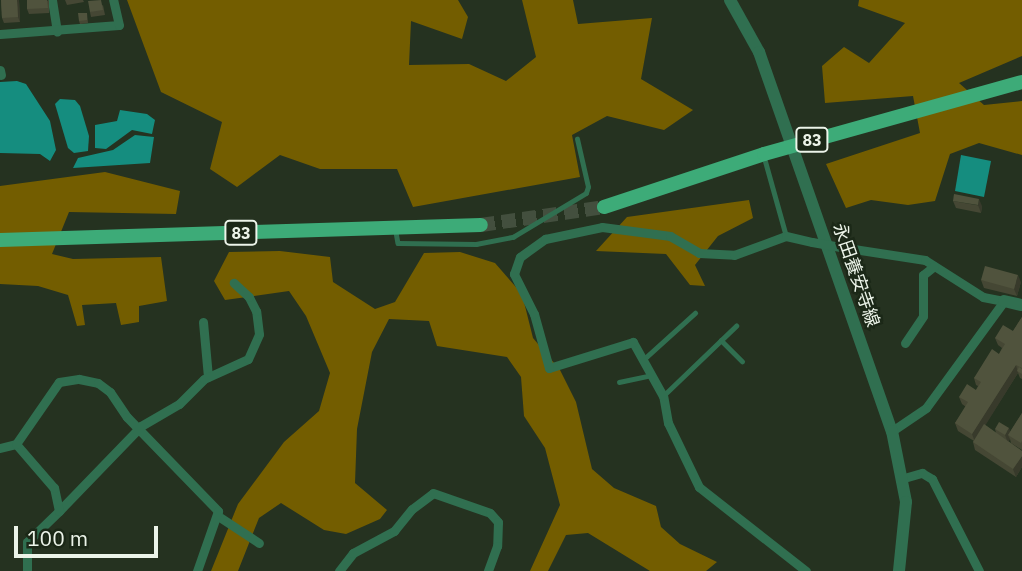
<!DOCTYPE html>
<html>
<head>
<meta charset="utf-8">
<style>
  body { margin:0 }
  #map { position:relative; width:1022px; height:571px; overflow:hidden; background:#253220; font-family:"IBM Plex Sans","Noto Sans JP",sans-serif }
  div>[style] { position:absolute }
  .forest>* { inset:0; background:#735d00 }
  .water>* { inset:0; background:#158d7f }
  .primary-tunnel>* { height:14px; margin-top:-7px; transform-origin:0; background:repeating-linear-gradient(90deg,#434f3e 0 14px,transparent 0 21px) }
  .service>* { height:4.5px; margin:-2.25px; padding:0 2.25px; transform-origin:2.25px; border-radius:2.25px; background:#306f50 }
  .minor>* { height:9px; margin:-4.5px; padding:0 4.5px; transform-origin:4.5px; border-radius:4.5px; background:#306f50 }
  .tertiary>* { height:12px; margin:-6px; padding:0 6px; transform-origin:6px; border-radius:6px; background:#306f50 }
  .primary>* { height:14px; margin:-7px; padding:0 7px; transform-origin:7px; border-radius:7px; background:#3dab78 }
  .minor-bridge>* { height:9px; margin:-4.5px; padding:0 4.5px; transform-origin:4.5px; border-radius:4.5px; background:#306f50 }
  .wall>* { inset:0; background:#454734 }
  .shaded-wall>* { inset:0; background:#383a2b }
  .building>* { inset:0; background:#50533d }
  span { translate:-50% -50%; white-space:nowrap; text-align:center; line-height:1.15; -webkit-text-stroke:5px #1b2817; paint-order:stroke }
  .shield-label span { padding:2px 5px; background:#1b2817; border:2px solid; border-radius:5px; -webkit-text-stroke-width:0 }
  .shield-label { font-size:16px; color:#ecf4e9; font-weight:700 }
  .street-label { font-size:18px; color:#ecf4e9 }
  .scale { position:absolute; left:14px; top:526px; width:144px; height:32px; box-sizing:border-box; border:4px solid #ecf4e9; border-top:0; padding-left:9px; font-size:21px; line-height:24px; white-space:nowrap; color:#ecf4e9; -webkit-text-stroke:5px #1b2817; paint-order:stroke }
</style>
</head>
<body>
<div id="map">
  <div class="forest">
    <i style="clip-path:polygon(127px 0,458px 0,468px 17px,462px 39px,411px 21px,409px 65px,469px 64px,506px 81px,536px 57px,522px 0,573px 0,578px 24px,652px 18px,641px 79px,693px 110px,664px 130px,607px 116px,572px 135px,580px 177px,413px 207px,397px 169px,320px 169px,280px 155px,237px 187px,210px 169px,222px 122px,161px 92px)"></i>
    <i style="clip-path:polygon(859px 0,1022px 0,1022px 56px,959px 83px,984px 105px,1022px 101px,1022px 155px,979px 143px,950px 154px,935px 201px,908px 205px,871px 200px,846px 208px,826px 164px,920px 133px,913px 96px,825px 103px,822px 66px,844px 47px,869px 63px,905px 23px,858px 6px)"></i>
    <i style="clip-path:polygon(105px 172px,180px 191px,176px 214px,69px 212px,52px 254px,73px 259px,161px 257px,167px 301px,139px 306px,139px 322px,121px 325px,116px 303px,82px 305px,85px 325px,77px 326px,68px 295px,38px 286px,0 284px,0 186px)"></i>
    <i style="clip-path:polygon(749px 200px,753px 218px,718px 236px,695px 265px,705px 286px,690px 285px,666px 254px,596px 251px,627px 217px)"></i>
    <i style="clip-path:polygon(280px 251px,330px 257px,333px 282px,375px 309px,395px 302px,424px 253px,460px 252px,495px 263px,522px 294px,533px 338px,560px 370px,576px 402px,592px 469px,614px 488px,656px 506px,661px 527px,680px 544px,717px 562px,706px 571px,650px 571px,588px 533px,566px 535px,548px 571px,530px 571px,560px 505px,545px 448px,524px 416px,521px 377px,507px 357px,437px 346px,429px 321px,389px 319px,372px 352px,357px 429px,355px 483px,387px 510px,380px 519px,346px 534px,324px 530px,281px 503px,259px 518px,238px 571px,211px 571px,238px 504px,284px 442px,319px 411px,330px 373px,306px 316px,289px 291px,225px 300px,214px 281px,229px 252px)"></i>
  </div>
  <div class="water">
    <i style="clip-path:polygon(17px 81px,26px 84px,50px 121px,56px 150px,50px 161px,40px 154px,0 153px,0 82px)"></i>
    <i style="clip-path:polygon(60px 99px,75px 100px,80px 106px,89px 136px,88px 151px,74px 153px,68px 148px,55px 104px)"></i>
    <i style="clip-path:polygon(120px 110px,147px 114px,155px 120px,152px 134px,132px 130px,106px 149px,95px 148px,95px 125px,117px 121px)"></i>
    <i style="clip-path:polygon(135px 135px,154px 137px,150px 163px,73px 168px,78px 158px,113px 150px)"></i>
    <i style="clip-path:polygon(961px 155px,991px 161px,984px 197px,955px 191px)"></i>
  </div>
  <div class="primary-tunnel">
    <i style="left:481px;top:225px;width:124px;rotate:-8.3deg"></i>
  </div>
  <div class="service">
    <i style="left:764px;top:156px;width:82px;rotate:74.4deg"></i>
    <i style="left:396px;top:232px;width:11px;rotate:80deg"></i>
    <i style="left:398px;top:243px;width:78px;rotate:0.7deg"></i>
    <i style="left:476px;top:244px;width:38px;rotate:-11deg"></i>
    <i style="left:513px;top:237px;width:85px;rotate:-31.1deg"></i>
    <i style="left:586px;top:193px;width:6px;rotate:-72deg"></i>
    <i style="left:588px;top:187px;width:49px;rotate:-102.9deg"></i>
    <i style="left:721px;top:340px;width:30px;rotate:45deg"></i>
    <i style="left:643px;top:360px;width:70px;rotate:-42.1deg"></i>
    <i style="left:619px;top:382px;width:34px;rotate:-12deg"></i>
    <i style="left:664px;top:395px;width:100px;rotate:-43.8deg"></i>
  </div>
  <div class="minor">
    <i style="left:52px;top:0;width:32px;rotate:81deg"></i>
    <i style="left:0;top:34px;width:119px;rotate:-4.3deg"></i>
    <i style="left:119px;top:25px;width:26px;rotate:-103deg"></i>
    <i style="left:0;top:70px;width:5px;rotate:79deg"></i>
    <i style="left:847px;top:248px;width:79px;rotate:8.7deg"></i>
    <i style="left:925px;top:260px;width:69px;rotate:32.5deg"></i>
    <i style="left:983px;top:297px;width:21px;rotate:11deg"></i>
    <i style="left:1004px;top:301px;width:132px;rotate:126.1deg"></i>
    <i style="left:926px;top:408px;width:41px;rotate:145.9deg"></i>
    <i style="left:203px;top:322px;width:55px;rotate:84.8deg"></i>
    <i style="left:905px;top:343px;width:32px;rotate:-56deg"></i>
    <i style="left:923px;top:316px;width:41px;rotate:-90deg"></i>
    <i style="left:923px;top:275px;width:14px;rotate:-39deg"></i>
    <i style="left:0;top:448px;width:16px;rotate:-14deg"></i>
    <i style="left:904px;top:478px;width:19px;rotate:-16deg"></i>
    <i style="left:922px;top:473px;width:12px;rotate:31deg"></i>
    <i style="left:932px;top:479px;width:103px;rotate:62.9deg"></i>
    <i style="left:59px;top:511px;width:118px;rotate:-46deg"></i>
    <i style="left:141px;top:426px;width:44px;rotate:-30.1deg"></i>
    <i style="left:179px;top:404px;width:35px;rotate:-45deg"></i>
    <i style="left:204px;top:379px;width:48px;rotate:-24.4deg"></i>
    <i style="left:248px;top:359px;width:27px;rotate:-66deg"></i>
    <i style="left:259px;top:334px;width:23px;rotate:-97deg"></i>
    <i style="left:256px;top:311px;width:16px;rotate:-117deg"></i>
    <i style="left:249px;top:297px;width:21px;rotate:-137deg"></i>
    <i style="left:218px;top:516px;width:49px;rotate:33.4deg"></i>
    <i style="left:27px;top:571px;width:29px;rotate:-90deg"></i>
    <i style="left:27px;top:542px;width:45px;rotate:-44.1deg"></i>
    <i style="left:59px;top:511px;width:24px;rotate:-102deg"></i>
    <i style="left:54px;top:488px;width:58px;rotate:-130.8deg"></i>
    <i style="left:16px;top:444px;width:75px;rotate:-55.3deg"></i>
    <i style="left:59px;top:382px;width:20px;rotate:-9deg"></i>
    <i style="left:79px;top:379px;width:19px;rotate:12deg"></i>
    <i style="left:98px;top:383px;width:15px;rotate:37deg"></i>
    <i style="left:110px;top:392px;width:30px;rotate:56deg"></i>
    <i style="left:127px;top:417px;width:131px;rotate:45.9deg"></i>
    <i style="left:218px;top:511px;width:64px;rotate:109.3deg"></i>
    <i style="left:339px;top:571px;width:23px;rotate:-52deg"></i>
    <i style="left:353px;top:553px;width:47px;rotate:-28.2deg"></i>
    <i style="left:394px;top:531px;width:28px;rotate:-51deg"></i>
    <i style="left:412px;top:509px;width:26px;rotate:-37deg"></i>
    <i style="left:433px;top:493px;width:60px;rotate:19.3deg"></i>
    <i style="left:490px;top:513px;width:12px;rotate:48deg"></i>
    <i style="left:498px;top:522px;width:24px;rotate:92deg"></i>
    <i style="left:497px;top:546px;width:27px;rotate:110deg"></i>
    <i style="left:806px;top:571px;width:136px;rotate:-141.9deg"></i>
    <i style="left:699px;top:487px;width:71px;rotate:-115.8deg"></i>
    <i style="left:668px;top:423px;width:27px;rotate:-100deg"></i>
    <i style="left:663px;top:396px;width:62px;rotate:-119.1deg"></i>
    <i style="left:633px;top:342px;width:88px;rotate:162.8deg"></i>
    <i style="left:549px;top:368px;width:56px;rotate:-105.5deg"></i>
    <i style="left:534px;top:314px;width:45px;rotate:-116.6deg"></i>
    <i style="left:514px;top:274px;width:18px;rotate:-71deg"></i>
    <i style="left:520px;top:257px;width:31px;rotate:-36deg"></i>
    <i style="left:545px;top:239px;width:58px;rotate:-11.9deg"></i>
    <i style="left:602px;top:227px;width:69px;rotate:7.5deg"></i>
    <i style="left:670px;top:236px;width:34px;rotate:30deg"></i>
    <i style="left:699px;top:253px;width:35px;rotate:3deg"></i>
    <i style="left:734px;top:255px;width:55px;rotate:-20.1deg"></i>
    <i style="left:786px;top:236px;width:27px;rotate:13deg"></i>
  </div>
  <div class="tertiary">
    <i style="left:730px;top:0;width:60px;rotate:60.9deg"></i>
    <i style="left:759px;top:52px;width:402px;rotate:70.7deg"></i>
    <i style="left:892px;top:431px;width:72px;rotate:78.8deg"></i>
    <i style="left:906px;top:502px;width:69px;rotate:95.8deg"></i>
    <i style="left:1004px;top:301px;width:18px;rotate:13deg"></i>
  </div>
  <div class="primary">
    <i style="left:604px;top:207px;width:169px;rotate:-18.3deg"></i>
    <i style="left:764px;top:154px;width:268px;rotate:-15.6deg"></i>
    <i style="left:0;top:240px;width:481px;rotate:-1.8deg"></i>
  </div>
  <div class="minor-bridge">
    <i style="left:812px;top:242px;width:36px;rotate:10deg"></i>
  </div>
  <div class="wall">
    <i style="clip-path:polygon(1px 0,19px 0,20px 22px,4px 23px,2px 18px)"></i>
    <i style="clip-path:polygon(49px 0,49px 13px,29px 14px,27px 9px)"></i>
    <i style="clip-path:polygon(65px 0,83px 0,84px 2px,67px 5px)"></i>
    <i style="clip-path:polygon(103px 5px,105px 15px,91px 17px,90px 12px)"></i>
    <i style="clip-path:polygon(87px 13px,88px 23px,80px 24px,79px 21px)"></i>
    <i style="clip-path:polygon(953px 201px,982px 206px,981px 213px,956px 208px)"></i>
    <i style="clip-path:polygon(981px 280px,1021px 282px,1017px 296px,984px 288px)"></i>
    <i style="clip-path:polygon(1022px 317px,1022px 379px,1020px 378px,1018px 373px,985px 425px,996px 433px,995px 429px,1010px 432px,1022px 413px,1022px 450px,1011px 443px,1010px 439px,1008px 441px,1022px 451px,1022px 467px,1016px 477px,975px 450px,973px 442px,974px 441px,958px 431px,955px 423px,966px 407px,962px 404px,959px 397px,976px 390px,978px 386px,976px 385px,974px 378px,999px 354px,1002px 348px,998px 345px,995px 338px,1013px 331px)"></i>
  </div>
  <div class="shaded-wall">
    <i style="clip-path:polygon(17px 0,19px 0,20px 22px,18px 17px)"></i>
    <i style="clip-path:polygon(979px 199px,982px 206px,981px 213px,978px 205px)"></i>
    <i style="clip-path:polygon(1018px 275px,1021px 282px,1017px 296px,1014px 289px)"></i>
    <i style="clip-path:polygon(1016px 365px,1018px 373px,975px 442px,972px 434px)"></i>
    <i style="clip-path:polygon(1009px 428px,1012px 436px,1008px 435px,1010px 439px,1008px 443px,1005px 435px)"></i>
    <i style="clip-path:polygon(1022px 456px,1022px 467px,1016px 477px,1013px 469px)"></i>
  </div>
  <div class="building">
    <i style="clip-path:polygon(1px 0,17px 0,18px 17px,2px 18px)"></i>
    <i style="clip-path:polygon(27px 0,47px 0,48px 8px,27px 9px)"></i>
    <i style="clip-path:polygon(101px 0,103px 10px,90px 12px,88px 1px)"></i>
    <i style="clip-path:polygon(78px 13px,87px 13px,87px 20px,79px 21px)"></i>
    <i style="clip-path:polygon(954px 194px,979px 199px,978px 205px,953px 201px)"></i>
    <i style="clip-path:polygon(985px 266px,1018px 275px,1014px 289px,981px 280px)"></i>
    <i style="clip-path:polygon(1022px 317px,1022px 368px,1016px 365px,972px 434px,955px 423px,968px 402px,959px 397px,967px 384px,976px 390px,981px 382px,974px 378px,992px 349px,999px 354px,1005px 344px,995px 338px,1003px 325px,1013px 331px)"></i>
    <i style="clip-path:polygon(1019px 367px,1022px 369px,1022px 374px,1017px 371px)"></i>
    <i style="clip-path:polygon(1022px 413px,1022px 441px,1021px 443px,1008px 435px)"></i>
    <i style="clip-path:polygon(999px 422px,1009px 428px,1005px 435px,995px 429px)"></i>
    <i style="clip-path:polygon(984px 424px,1022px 451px,1022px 456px,1013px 469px,973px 442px)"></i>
  </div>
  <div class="shield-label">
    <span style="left:812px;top:140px">83</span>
    <span style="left:241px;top:233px">83</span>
  </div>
  <div class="street-label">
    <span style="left:856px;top:275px;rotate:71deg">永田養安寺線</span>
  </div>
  <div class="scale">100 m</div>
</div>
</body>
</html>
